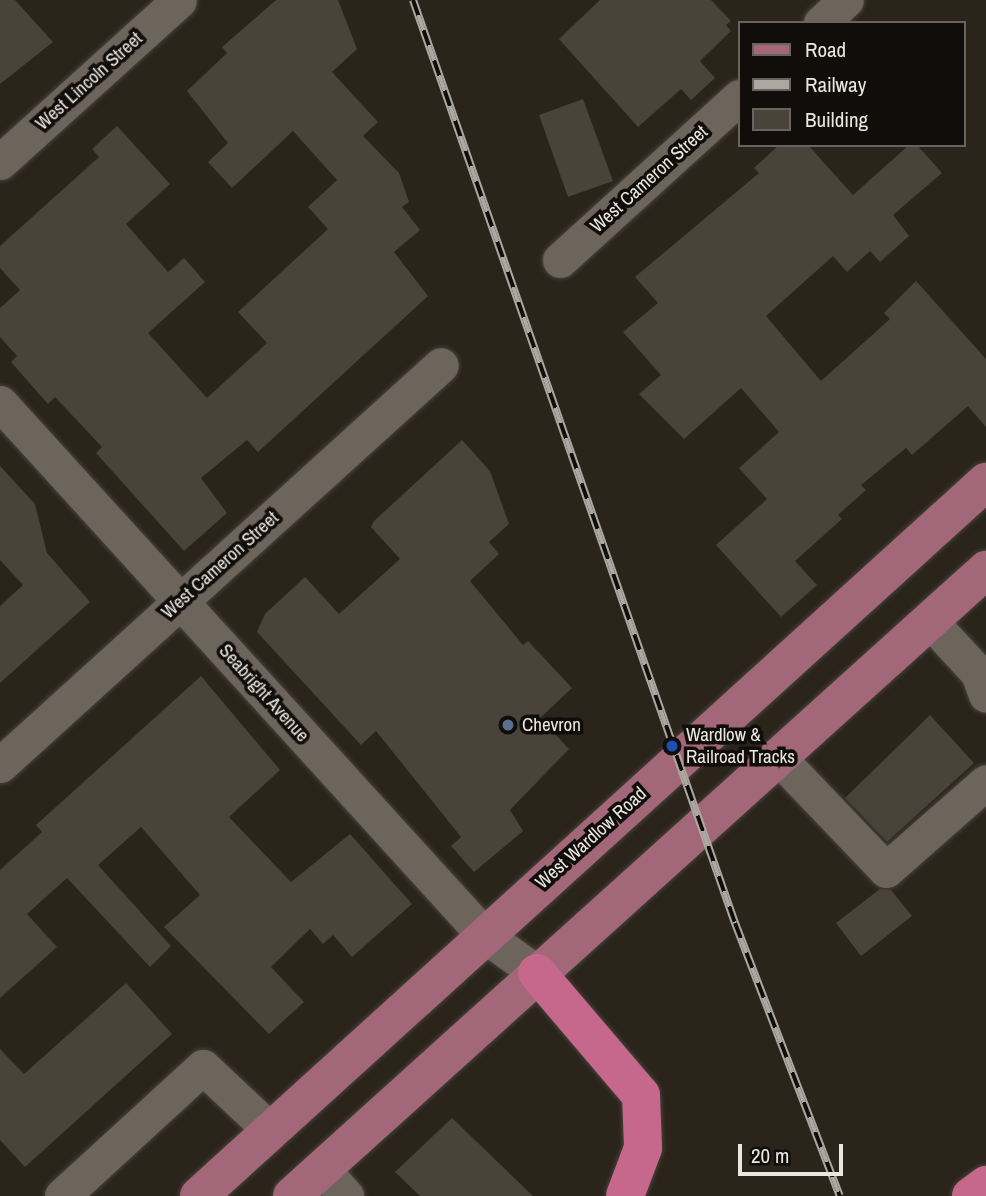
<!DOCTYPE html>
<html>
<head>
<meta charset="utf-8">
<style>
  body { margin:0 }
  #map { position:relative; width:986px; height:1196px; overflow:hidden; background:#2a241b; font-family:"Archivo Narrow",sans-serif }
  div>[style] { position:absolute }
  .building>* { inset:0; background:#4a433a }
  .roads { filter:drop-shadow(0 0 2px #47413a) drop-shadow(0 0 2px #47413a) }
  .minor>* { height:35px; margin:-17.5px; padding:0 17.5px; transform-origin:17.5px; border-radius:17.5px; background:#6d655c }
  .major>* { height:38px; margin:-19px; padding:0 19px; transform-origin:19px; border-radius:19px; background:#a26778 }
  .highway>* { height:38px; margin:-19px; padding:0 19px; transform-origin:19px; border-radius:19px; background:#c5688b }
  .rail>* { height:8px; margin-top:-4px; transform-origin:0; background:repeating-linear-gradient(90deg,#100d0a 0 16px,#aca7a0 0 32px); box-sizing:border-box; border-block:2px solid #aca7a0 }
  .dots>* { width:19px; height:19px; translate:-50% -50%; box-sizing:border-box; border:4px solid #100d0a; border-radius:50% }
  span { translate:-50% -50%; white-space:nowrap; text-align:center; line-height:1.15; -webkit-text-stroke:7px #100d0a; paint-order:stroke }
  .street-label { font-size:19px; color:#eae6e0 }
  .poi-label { font-size:19px; color:#eae6e0 }
  .left { translate:0 -50%; text-align:left }
  .legend { position:absolute; left:738px; top:21px; width:228px; height:126px; box-sizing:border-box; background:#100d0a; border:2px solid #676460; margin:0; padding:9px 12px; list-style:none; font-size:21px; color:#eae6e0 }
  .legend li { display:flex; align-items:center; gap:14px; height:35px }
  .legend b { width:35px; border:2px solid #676460 }
  .scale { position:absolute; left:738px; top:1144px; width:105px; height:32px; box-sizing:border-box; border:4px solid #eae6e0; border-top:0; padding-left:9px; font-size:21px; line-height:24px; white-space:nowrap; color:#eae6e0; -webkit-text-stroke:5px #100d0a; paint-order:stroke }
</style>
</head>
<body>
<div id="map">
  <div class="building">
    <i style="clip-path:polygon(0 0,15px 0,53px 42px,0 84px)"></i>
    <i style="clip-path:polygon(276px 0,338px 0,357px 49px,332px 72px,378px 122px,363px 136px,399px 173px,409px 202px,402px 207px,420px 230px,394px 252px,428px 296px,258px 452px,247px 440px,201px 478px,227px 513px,184px 551px,96px 453px,102px 447px,55px 397px,48px 404px,11px 362px,17px 356px,0 337px,0 308px,20px 290px,0 268px,0 246px,99px 157px,92px 149px,117px 126px,170px 184px,126px 224px,168px 272px,184px 258px,205px 282px,148px 333px,207px 398px,267px 343px,238px 312px,328px 229px,308px 207px,337px 180px,293px 131px,232px 188px,208px 162px,228px 143px,187px 91px,227px 53px,222px 47px)"></i>
    <i style="clip-path:polygon(600px 0,711px 0,731px 21px,726px 25px,731px 31px,700px 61px,715px 78px,691px 100px,681px 89px,638px 127px,559px 39px)"></i>
    <i style="clip-path:polygon(583px 99px,613px 181px,568px 197px,539px 115px)"></i>
    <i style="clip-path:polygon(779px 145px,808px 145px,853px 195px,909px 145px,917px 145px,942px 173px,893px 215px,909px 236px,880px 262px,870px 251px,847px 272px,833px 256px,766px 316px,821px 381px,890px 319px,884px 313px,916px 281px,986px 359px,986px 427px,968px 406px,912px 455px,906px 448px,861px 485px,866px 490px,838px 515px,842px 519px,795px 561px,817px 585px,781px 617px,716px 545px,767px 499px,739px 468px,779px 432px,741px 388px,684px 439px,639px 394px,661px 375px,623px 332px,658px 303px,635px 277px,759px 173px,754px 168px)"></i>
    <i style="clip-path:polygon(462px 440px,490px 471px,509px 524px,489px 542px,499px 554px,470px 581px,523px 645px,528px 641px,572px 688px,540px 718px,569px 749px,510px 810px,523px 831px,474px 872px,451px 846px,461px 837px,376px 731px,361px 745px,257px 632px,265px 614px,305px 577px,339px 614px,400px 559px,371px 527px,374px 521px)"></i>
    <i style="clip-path:polygon(0 466px,35px 504px,47px 553px,90px 602px,0 683px,0 606px,23px 585px,0 560px)"></i>
    <i style="clip-path:polygon(201px 676px,280px 770px,229px 817px,291px 882px,350px 834px,412px 904px,352px 957px,333px 935px,323px 944px,310px 929px,271px 967px,304px 1002px,269px 1034px,164px 927px,200px 895px,141px 827px,98px 865px,171px 946px,150px 967px,67px 878px,27px 914px,57px 947px,0 998px,0 870px,42px 832px,36px 825px)"></i>
    <i style="clip-path:polygon(930px 715px,974px 763px,887px 842px,845px 798px)"></i>
    <i style="clip-path:polygon(880px 889px,891px 890px,912px 916px,861px 956px,836px 923px)"></i>
    <i style="clip-path:polygon(126px 983px,172px 1034px,25px 1167px,0 1140px,0 1049px,24px 1074px)"></i>
    <i style="clip-path:polygon(452px 1118px,533px 1196px,420px 1196px,395px 1172px)"></i>
  </div>
  <div class="roads">
    <div class="minor">
      <i style="left:821px;top:23px;width:34px;rotate:-43deg"></i>
      <i style="left:0;top:162px;width:241px;rotate:-42.1deg"></i>
      <i style="left:560px;top:260px;width:242px;rotate:-42.3deg"></i>
      <i style="left:0;top:403px;width:719px;rotate:47.7deg"></i>
      <i style="left:484px;top:935px;width:65px;rotate:35.6deg"></i>
      <i style="left:930px;top:621px;width:71px;rotate:47.3deg"></i>
      <i style="left:978px;top:673px;width:23px;rotate:70deg"></i>
      <i style="left:778px;top:757px;width:156px;rotate:46.3deg"></i>
      <i style="left:886px;top:870px;width:133px;rotate:-41.3deg"></i>
      <i style="left:0;top:765px;width:595px;rotate:-42.21deg"></i>
      <i style="left:322px;top:1169px;width:36px;rotate:48deg"></i>
      <i style="left:62px;top:1196px;width:191px;rotate:-42.5deg"></i>
      <i style="left:203px;top:1067px;width:92px;rotate:43.2deg"></i>
    </div>
    <div class="major">
      <i style="left:199px;top:1196px;width:1063px;rotate:-42.22deg"></i>
      <i style="left:292px;top:1196px;width:935px;rotate:-42.05deg"></i>
    </div>
    <div class="highway">
      <i style="left:537px;top:973px;width:160px;rotate:49.6deg"></i>
      <i style="left:641px;top:1095px;width:53px;rotate:87.8deg"></i>
      <i style="left:643px;top:1148px;width:51px;rotate:110.6deg"></i>
      <i style="left:971px;top:1196px;width:19px;rotate:-36deg"></i>
    </div>
  </div>
  <div class="rail">
    <i style="left:413px;top:0;width:978px;rotate:70.77deg"></i>
    <i style="left:735px;top:923px;width:292px;rotate:69deg"></i>
  </div>
  <div class="dots">
    <i style="left:508px;top:725px;background:#5c6f8a"></i>
    <i style="left:672px;top:746px;background:#1a4fb4"></i>
  </div>
  <div class="street-label">
    <span style="left:89px;top:81px;rotate:-42deg">West Lincoln Street</span>
    <span style="left:649px;top:179px;rotate:-42deg">West Cameron Street</span>
    <span style="left:220px;top:565px;rotate:-42deg">West Cameron Street</span>
    <span style="left:264px;top:693px;rotate:48deg">Seabright Avenue</span>
    <span style="left:591px;top:838px;rotate:-42deg">West Wardlow Road</span>
  </div>
  <div class="poi-label">
    <span class="left" style="left:522px;top:725px">Chevron</span>
    <span class="left" style="left:686px;top:746px">Wardlow &amp;<br>Railroad Tracks</span>
  </div>
  <ul class="legend">
  <li><b style="height:9px;background:#a26778"></b>Road</li>
  <li><b style="height:9px;background:#aca7a0"></b>Railway</li>
  <li><b style="height:19px;background:#4a433a"></b>Building</li>
  </ul>
  <div class="scale">20 m</div>
</div>
</body>
</html>
